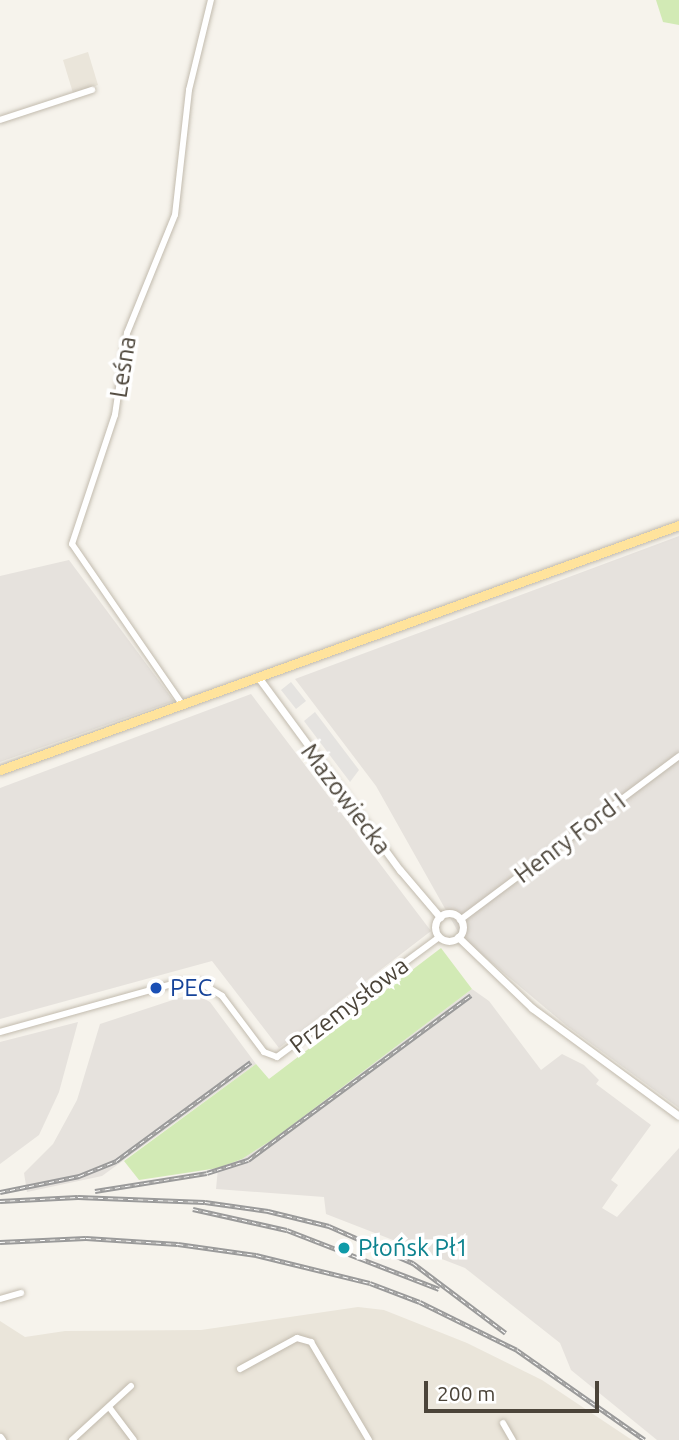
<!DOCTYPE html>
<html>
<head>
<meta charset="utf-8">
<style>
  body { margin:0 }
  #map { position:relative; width:679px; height:1440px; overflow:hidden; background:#f6f3ec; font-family:Ubuntu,sans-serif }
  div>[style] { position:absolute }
  .residential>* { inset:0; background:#eae5da }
  .industrial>* { inset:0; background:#e6e2dd }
  .green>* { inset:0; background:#d2eab5 }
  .parking>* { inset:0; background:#e5e3e0 }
  .roads { filter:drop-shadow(0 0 2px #c2bbae) drop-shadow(0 0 2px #c2bbae) }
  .minor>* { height:6px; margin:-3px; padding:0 3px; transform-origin:3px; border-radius:3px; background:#fff }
  .tertiary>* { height:7px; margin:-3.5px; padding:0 3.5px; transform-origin:3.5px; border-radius:3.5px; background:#fff }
  .tertiary>.ring { margin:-3.5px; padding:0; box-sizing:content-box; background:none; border:7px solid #fff; border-radius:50% }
  .primary>* { height:9px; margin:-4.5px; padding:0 4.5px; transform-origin:4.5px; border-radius:4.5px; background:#ffe39c }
  .rail>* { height:4.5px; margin-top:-2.25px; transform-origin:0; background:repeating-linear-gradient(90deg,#fff 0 5px,#9a9a9a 0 10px); box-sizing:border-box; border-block:2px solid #9a9a9a }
  .dots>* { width:19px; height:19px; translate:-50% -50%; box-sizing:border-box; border:4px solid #fff; border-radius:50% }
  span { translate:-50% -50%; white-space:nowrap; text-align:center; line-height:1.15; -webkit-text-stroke:7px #fff; paint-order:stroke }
  .street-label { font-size:24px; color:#4b4439 }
  .transit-label { font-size:24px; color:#164399 }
  .left { translate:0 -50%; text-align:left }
  .culture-label { font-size:24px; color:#0d838f }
  .scale { position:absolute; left:424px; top:1381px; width:175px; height:32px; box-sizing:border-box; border:4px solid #4b4439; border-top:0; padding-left:9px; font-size:21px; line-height:24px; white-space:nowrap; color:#4b4439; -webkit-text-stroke:5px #fff; paint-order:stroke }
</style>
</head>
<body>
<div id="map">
  <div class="residential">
    <i style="clip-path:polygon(88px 52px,98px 85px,73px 93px,63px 60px)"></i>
    <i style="clip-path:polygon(358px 1307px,384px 1310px,467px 1343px,542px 1380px,632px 1440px,0 1440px,0 1321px,25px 1337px,65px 1331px,201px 1330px)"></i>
  </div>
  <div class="industrial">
    <i style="clip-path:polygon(679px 536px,679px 1108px,567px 1026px,461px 937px,376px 786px,295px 679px)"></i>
    <i style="clip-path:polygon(69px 560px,174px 701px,0 762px,0 576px)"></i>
    <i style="clip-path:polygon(251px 694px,431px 931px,279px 1048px,212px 961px,0 1019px,0 788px)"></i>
    <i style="clip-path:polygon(472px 989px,489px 1001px,541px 1070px,562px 1054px,584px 1065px,599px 1080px,596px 1084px,651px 1125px,611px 1180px,618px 1185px,602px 1208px,617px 1217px,679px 1148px,679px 1440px,657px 1440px,571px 1370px,560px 1343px,465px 1268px,326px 1214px,324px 1197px,216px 1189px,218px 1168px,242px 1159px,275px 1138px)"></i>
    <i style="clip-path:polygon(194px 993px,210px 1002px,256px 1064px,102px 1176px,27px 1192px,24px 1173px,53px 1144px,77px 1100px,100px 1024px)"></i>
    <i style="clip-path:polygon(78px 1022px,59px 1092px,39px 1135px,0 1164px,0 1042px)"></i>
  </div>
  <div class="green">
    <i style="clip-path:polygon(656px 0,679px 0,679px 25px,663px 22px)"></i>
    <i style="clip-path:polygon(441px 948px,472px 989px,275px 1138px,242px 1159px,218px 1168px,139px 1180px,124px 1161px,256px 1064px,269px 1079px)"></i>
  </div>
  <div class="parking">
    <i style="clip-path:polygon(291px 682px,306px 701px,296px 709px,281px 690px)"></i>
    <i style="clip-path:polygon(315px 712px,359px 770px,350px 782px,304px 721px)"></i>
  </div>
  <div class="roads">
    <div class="minor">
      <i style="left:0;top:120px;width:97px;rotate:-18.1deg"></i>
      <i style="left:182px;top:704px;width:194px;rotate:-124.5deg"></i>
      <i style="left:72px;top:544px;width:136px;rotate:-71.6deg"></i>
      <i style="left:115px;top:415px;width:83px;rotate:-81.7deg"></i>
      <i style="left:127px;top:333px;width:127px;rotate:-67.9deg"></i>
      <i style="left:175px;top:215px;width:126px;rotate:-83.6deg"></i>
      <i style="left:189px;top:90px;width:93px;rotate:-76.3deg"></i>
      <i style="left:460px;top:920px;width:274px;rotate:-36.8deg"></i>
      <i style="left:0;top:1032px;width:182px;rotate:-15.6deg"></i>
      <i style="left:175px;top:983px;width:24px;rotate:-2deg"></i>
      <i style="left:199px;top:982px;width:27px;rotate:31deg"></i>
      <i style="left:222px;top:996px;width:70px;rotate:53.1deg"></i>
      <i style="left:264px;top:1052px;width:14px;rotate:21deg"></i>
      <i style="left:277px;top:1057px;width:202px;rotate:-36.5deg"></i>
      <i style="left:0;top:1299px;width:22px;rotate:-16deg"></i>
      <i style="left:240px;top:1369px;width:65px;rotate:-28.5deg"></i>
      <i style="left:297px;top:1338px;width:15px;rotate:16deg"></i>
      <i style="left:311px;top:1342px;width:114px;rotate:59.4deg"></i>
      <i style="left:109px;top:1407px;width:41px;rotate:52.9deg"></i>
      <i style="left:503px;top:1423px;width:20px;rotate:60deg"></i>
      <i style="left:72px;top:1440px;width:80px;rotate:-42.5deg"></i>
    </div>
    <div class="tertiary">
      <i style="left:258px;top:677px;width:240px;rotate:53.7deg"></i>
      <i style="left:400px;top:870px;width:62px;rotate:49.6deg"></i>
      <i class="ring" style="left:435px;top:913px;width:21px;height:21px"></i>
      <i style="left:458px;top:937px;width:103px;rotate:43.8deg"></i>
      <i style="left:532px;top:1008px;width:182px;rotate:36.3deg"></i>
      <i style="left:0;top:1437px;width:4px;rotate:56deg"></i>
    </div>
    <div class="primary">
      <i style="left:0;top:770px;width:722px;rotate:-19.84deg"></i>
    </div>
  </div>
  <div class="rail">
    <i style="left:95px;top:1191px;width:113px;rotate:-9.1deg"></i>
    <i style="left:207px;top:1173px;width:43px;rotate:-17.6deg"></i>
    <i style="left:248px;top:1160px;width:277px;rotate:-36.5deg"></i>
    <i style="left:0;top:1192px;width:81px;rotate:-11.4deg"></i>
    <i style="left:79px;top:1176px;width:40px;rotate:-22deg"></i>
    <i style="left:116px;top:1161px;width:167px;rotate:-36.3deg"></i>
    <i style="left:0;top:1201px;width:78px;rotate:-2.9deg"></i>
    <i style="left:78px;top:1197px;width:127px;rotate:2.3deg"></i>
    <i style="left:205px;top:1202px;width:64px;rotate:8.1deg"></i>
    <i style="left:268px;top:1211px;width:63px;rotate:13.8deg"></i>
    <i style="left:329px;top:1226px;width:92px;rotate:23.8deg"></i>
    <i style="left:413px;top:1263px;width:116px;rotate:37deg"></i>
    <i style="left:193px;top:1209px;width:96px;rotate:12.6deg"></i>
    <i style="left:287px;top:1230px;width:163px;rotate:21.2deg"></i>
    <i style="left:0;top:1242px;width:86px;rotate:-2.7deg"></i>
    <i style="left:86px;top:1238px;width:92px;rotate:3.7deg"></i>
    <i style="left:178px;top:1244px;width:79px;rotate:8deg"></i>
    <i style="left:256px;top:1255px;width:117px;rotate:13.8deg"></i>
    <i style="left:370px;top:1283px;width:53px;rotate:20.8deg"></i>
    <i style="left:420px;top:1302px;width:108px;rotate:26.3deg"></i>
    <i style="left:517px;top:1350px;width:156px;rotate:35.1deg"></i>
  </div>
  <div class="dots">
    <i style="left:156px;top:988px;background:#1a4fb4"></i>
    <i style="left:344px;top:1248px;background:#0f9aa8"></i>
  </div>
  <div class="street-label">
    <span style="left:123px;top:367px;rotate:-81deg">Leśna</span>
    <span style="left:346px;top:799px;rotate:53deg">Mazowiecka</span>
    <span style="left:570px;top:838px;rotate:-37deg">Henry Ford I</span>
    <span style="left:349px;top:1005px;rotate:-37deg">Przemysłowa</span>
  </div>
  <div class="transit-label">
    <span class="left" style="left:170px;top:988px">PEC</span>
  </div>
  <div class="culture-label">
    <span class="left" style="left:358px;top:1248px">Płońsk Pł1</span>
  </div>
  <div class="scale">200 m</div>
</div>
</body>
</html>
